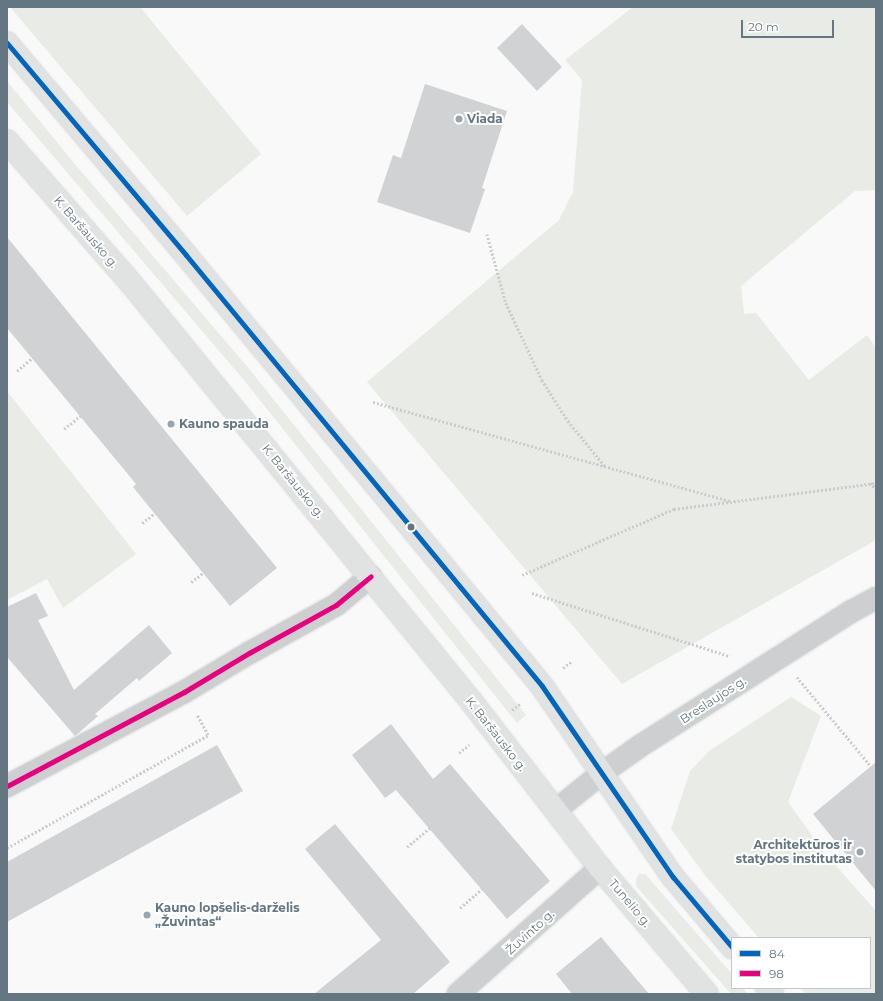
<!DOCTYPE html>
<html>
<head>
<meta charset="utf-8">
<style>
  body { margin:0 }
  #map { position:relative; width:883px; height:1001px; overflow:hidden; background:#f9f9f9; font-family:Montserrat,sans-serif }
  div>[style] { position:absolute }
  .green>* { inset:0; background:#e8ebe6 }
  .building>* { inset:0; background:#d0d2d3 }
  .path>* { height:2.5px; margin-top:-1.25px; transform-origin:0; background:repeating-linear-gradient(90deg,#cbcccd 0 2px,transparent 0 4px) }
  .roads { filter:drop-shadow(0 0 1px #d5d6d7) drop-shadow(0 0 1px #d5d6d7) }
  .minor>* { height:22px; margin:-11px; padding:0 11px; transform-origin:11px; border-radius:11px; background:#cecfd0 }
  .major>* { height:22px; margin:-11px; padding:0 11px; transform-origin:11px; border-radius:11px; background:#e1e2e2 }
  .bus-1>* { height:5px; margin:-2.5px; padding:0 2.5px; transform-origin:2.5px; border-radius:2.5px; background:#0065bd }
  .bus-2>* { height:5px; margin:-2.5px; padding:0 2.5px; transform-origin:2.5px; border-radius:2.5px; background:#e5007d }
  .dots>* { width:11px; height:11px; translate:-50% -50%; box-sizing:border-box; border:2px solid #fff; border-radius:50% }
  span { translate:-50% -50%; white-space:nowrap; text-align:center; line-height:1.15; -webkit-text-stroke:4px #fff; paint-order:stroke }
  .poi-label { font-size:12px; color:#657683; font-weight:700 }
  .left { translate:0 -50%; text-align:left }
  .right { translate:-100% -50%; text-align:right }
  .street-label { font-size:12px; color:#657683 }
  .frame { position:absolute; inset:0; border:8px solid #657683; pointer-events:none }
  .legend { position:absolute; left:731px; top:937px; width:140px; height:52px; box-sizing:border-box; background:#fff; border:1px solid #c1c8cd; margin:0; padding:5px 7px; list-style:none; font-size:12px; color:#657683 }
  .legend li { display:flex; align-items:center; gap:8px; height:20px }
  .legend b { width:20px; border:1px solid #c1c8cd }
  .scale { position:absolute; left:741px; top:20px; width:93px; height:18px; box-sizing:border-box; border:2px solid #657683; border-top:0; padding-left:5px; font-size:12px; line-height:14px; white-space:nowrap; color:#657683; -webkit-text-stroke:3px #fff; paint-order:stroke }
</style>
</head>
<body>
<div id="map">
  <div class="green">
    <i style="clip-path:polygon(10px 7px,140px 7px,261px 154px,187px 216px)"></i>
    <i style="clip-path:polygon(633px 7px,876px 7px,876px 190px,855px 191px,741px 286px,744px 314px,756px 313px,809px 380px,867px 335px,876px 348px,876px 540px,622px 684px,367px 382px,559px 220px,573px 192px,582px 80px,565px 60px)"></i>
    <i style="clip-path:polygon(7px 81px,74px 163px,250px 370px,526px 715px,517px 723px,243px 379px,7px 102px)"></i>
    <i style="clip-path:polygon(7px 391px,136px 554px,63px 608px,47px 579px,7px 600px)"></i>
    <i style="clip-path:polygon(791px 697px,821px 716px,788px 802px,823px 851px,876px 911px,876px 994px,806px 994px,801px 988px,870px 988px,870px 938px,759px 938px,707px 878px,671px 829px,690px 771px,709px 751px)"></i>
    <i style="clip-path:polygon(639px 873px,646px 875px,732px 974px,732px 988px,743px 988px,748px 994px,731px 994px,636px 886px,636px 879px)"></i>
  </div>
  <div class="building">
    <i style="clip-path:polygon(522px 24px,562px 67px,537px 91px,497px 48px)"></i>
    <i style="clip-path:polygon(425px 84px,507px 111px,482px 188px,485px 189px,470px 233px,377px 202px,393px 155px,401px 158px)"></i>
    <i style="clip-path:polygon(7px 237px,277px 568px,230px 606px,133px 487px,136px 484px,7px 328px)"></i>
    <i style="clip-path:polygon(36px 593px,48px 616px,38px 620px,74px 690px,149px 625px,172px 653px,139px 681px,137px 678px,95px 714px,98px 716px,75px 736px,7px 657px,7px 607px)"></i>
    <i style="clip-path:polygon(391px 724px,433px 779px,450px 764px,550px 881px,507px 919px,396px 790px,385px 798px,352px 755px)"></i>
    <i style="clip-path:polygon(217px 745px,243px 791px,7px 922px,7px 862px)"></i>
    <i style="clip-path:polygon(876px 762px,876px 891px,813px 814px)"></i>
    <i style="clip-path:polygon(335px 824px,450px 962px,413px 994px,314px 994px,381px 940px,305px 849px)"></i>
    <i style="clip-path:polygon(601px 937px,649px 994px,572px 994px,556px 974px)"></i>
  </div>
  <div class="path">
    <i style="left:487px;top:234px;width:72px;rotate:74.6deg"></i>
    <i style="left:506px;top:303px;width:85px;rotate:64.9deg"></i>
    <i style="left:542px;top:380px;width:49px;rotate:57.6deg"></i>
    <i style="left:568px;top:421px;width:58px;rotate:50.6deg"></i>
    <i style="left:17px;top:371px;width:20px;rotate:-41deg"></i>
    <i style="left:373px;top:402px;width:371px;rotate:15.5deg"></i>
    <i style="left:64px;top:429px;width:21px;rotate:-39deg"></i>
    <i style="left:870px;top:483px;width:8px;rotate:45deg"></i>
    <i style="left:142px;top:523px;width:16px;rotate:-38deg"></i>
    <i style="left:522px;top:575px;width:166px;rotate:-23.5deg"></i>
    <i style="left:674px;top:509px;width:204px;rotate:-7.3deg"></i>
    <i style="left:191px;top:582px;width:15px;rotate:-37deg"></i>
    <i style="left:532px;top:593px;width:208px;rotate:17.7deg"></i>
    <i style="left:563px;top:668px;width:11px;rotate:-38deg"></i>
    <i style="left:797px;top:677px;width:116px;rotate:50.3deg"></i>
    <i style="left:512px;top:710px;width:11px;rotate:-38deg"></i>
    <i style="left:459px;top:753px;width:13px;rotate:-39deg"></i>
    <i style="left:407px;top:847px;width:30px;rotate:-40deg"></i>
    <i style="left:7px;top:848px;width:231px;rotate:-29.3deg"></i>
    <i style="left:208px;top:735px;width:23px;rotate:-119deg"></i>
    <i style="left:460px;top:908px;width:29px;rotate:-41deg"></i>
  </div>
  <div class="roads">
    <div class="minor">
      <i style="left:7px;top:786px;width:200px;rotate:-28deg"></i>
      <i style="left:184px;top:692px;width:76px;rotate:-31deg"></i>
      <i style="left:249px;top:653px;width:99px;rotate:-28.9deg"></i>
      <i style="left:336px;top:605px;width:45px;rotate:-39.6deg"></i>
      <i style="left:556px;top:810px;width:59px;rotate:-38.8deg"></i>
      <i style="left:602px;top:773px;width:47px;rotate:-35.4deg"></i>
      <i style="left:640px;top:746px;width:251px;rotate:-32.5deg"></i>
      <i style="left:852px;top:611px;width:27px;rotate:-28deg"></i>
      <i style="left:458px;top:994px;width:190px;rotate:-41.6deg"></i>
    </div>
    <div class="major">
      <i style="left:7px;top:43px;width:277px;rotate:49.8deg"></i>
      <i style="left:186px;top:255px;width:559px;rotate:50.44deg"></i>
      <i style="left:542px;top:686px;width:232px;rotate:55.6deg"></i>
      <i style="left:673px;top:877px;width:92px;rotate:49.9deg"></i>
      <i style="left:7px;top:141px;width:187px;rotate:48.9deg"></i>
      <i style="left:130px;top:282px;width:540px;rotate:50.86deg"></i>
      <i style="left:471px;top:701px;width:211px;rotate:52.3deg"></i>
      <i style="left:600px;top:868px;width:165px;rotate:49.7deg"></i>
      <i style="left:767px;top:988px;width:8px;rotate:50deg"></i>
    </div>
  </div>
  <div class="bus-1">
    <i style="left:7px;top:43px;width:277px;rotate:49.8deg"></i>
    <i style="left:186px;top:255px;width:559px;rotate:50.44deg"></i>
    <i style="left:542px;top:686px;width:232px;rotate:55.6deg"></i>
    <i style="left:673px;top:877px;width:92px;rotate:49.9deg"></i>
  </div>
  <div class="bus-2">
    <i style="left:7px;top:786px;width:200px;rotate:-28deg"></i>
    <i style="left:184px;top:692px;width:76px;rotate:-31deg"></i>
    <i style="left:249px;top:653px;width:99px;rotate:-28.9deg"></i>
    <i style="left:336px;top:605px;width:45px;rotate:-39.6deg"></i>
  </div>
  <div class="dots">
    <i style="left:459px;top:119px;background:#99a4ac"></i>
    <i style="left:171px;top:424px;background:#99a4ac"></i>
    <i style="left:411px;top:527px;background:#657683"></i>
    <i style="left:860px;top:852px;background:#99a4ac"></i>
    <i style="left:147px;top:915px;background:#99a4ac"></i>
  </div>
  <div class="poi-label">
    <span class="left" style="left:467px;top:119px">Viada</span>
    <span class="left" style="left:179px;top:424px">Kauno spauda</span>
    <span class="right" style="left:852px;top:852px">Architektūros ir<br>statybos institutas</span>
    <span class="left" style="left:155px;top:915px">Kauno lopšelis-darželis<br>„Žuvintas“</span>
  </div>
  <div class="street-label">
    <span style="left:86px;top:232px;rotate:49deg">K. Baršausko g.</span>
    <span style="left:293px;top:481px;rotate:51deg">K. Baršausko g.</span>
    <span style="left:713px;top:700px;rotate:-33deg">Breslaujos g.</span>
    <span style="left:496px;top:734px;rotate:52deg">K. Baršausko g.</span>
    <span style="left:630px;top:903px;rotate:50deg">Tunelio g.</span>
    <span style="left:530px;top:932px;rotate:-42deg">Žuvinto g.</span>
  </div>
  <div class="frame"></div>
  <ul class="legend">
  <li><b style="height:5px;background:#0065bd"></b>84</li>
  <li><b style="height:5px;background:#e5007d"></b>98</li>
  </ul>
  <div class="scale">20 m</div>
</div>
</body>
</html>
